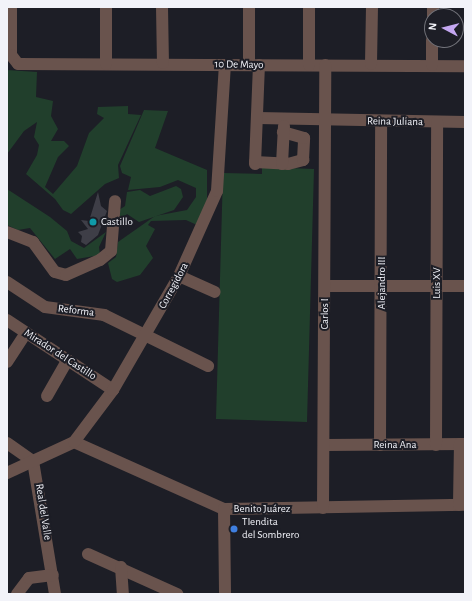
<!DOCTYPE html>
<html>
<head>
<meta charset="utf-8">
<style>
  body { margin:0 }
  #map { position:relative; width:472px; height:601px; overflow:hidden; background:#1d1e26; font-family:"Alegreya Sans",sans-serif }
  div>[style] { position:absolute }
  .green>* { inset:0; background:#213f2c }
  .building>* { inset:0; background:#3e3e47 }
  .minor>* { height:12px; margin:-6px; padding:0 6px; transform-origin:6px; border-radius:6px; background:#69534d }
  .dots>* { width:11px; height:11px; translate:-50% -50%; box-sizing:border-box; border:2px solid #1d1e26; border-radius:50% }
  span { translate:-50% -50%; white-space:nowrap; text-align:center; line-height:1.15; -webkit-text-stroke:4px #1d1e26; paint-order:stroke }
  .street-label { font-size:11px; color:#f2f3f9 }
  .poi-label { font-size:11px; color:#f2f3f9 }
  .left { translate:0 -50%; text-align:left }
  .frame { position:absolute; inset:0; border:8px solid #f2f3f9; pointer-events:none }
  .north { position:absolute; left:424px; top:8px; width:40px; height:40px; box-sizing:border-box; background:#1d1e26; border:1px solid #72737a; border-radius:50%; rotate:277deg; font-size:11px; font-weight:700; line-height:16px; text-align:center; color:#f2f3f9 }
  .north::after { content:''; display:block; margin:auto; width:14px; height:18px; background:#c4a7f1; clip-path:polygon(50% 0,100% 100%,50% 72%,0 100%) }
</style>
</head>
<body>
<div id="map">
  <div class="green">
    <i style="clip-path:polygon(7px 70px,37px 72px,36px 97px,53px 101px,51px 116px,58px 129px,51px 141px,64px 141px,69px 146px,58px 157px,45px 187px,53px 194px,77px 166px,89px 133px,104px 118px,97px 114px,98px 107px,128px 106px,128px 114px,141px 115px,118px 165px,119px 178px,105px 184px,71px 214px,63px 210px,55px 199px,26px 174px,37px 155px,39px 145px,34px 137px,37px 122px,24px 131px,7px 154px)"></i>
    <i style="clip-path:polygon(144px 110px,168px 111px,155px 148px,207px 170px,207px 202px,197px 225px,186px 220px,151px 221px,148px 225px,155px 229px,146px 246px,153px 258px,140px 275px,117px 282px,112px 279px,108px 263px,116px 257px,118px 242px,155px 216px,187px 210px,196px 197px,196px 188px,178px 180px,160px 187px,128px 190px,131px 177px,122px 173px,120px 166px)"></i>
    <i style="clip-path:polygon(262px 167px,314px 169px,307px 422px,216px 419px,223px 173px,262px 174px)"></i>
    <i style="clip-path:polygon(176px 186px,181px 189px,183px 197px,174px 210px,139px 222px,127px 214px,122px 218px,116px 216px,116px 212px,125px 206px,127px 192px,140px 190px,150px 196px)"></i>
    <i style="clip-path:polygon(7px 189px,50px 217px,67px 231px,71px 241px,84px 248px,106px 232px,99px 247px,100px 255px,77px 259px,70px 249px,55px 259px,30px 228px,18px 230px,7px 225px)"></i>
  </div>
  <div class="building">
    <i style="clip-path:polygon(98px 192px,101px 206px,107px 211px,98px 235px,86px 245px,81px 242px,82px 236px,78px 232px,88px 229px,81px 220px,89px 221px)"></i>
  </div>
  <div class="minor">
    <i style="left:11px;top:7px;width:48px;rotate:90deg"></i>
    <i style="left:11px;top:55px;width:11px;rotate:52deg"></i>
    <i style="left:18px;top:64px;width:447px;rotate:0.3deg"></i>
    <i style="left:106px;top:7px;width:57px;rotate:90deg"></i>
    <i style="left:162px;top:7px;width:56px;rotate:89deg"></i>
    <i style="left:433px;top:16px;width:9px;rotate:-90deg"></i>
    <i style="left:371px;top:64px;width:57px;rotate:-89deg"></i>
    <i style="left:249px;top:65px;width:58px;rotate:-90deg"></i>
    <i style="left:309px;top:65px;width:58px;rotate:-90deg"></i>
    <i style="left:432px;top:65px;width:25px;rotate:-90deg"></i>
    <i style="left:258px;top:118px;width:207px;rotate:1.1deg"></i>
    <i style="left:255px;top:162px;width:33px;rotate:3deg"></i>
    <i style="left:288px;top:164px;width:16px;rotate:-15deg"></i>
    <i style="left:303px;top:160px;width:22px;rotate:-87deg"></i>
    <i style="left:304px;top:138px;width:22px;rotate:-164deg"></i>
    <i style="left:255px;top:164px;width:99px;rotate:-87.7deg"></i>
    <i style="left:282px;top:164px;width:38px;rotate:-87deg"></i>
    <i style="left:7px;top:232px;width:28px;rotate:21deg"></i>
    <i style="left:33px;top:242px;width:37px;rotate:54deg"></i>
    <i style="left:55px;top:272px;width:11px;rotate:15deg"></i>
    <i style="left:66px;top:275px;width:37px;rotate:-24deg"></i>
    <i style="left:100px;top:260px;width:14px;rotate:-39deg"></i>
    <i style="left:111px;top:251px;width:50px;rotate:-85.4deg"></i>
    <i style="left:179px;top:276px;width:39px;rotate:24deg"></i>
    <i style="left:7px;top:282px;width:45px;rotate:33.3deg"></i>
    <i style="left:45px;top:307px;width:60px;rotate:7.7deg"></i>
    <i style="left:104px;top:315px;width:116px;rotate:26.1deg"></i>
    <i style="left:325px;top:286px;width:140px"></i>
    <i style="left:7px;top:320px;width:127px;rotate:33.4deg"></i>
    <i style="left:7px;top:362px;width:35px;rotate:-57deg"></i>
    <i style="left:47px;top:396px;width:40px;rotate:-60.3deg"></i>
    <i style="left:74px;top:442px;width:164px;rotate:24.1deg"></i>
    <i style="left:224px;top:509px;width:241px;rotate:-1deg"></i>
    <i style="left:7px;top:443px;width:32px;rotate:35deg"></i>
    <i style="left:33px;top:461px;width:135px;rotate:80.6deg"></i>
    <i style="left:325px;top:445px;width:140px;rotate:-0.4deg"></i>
    <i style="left:380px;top:445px;width:323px;rotate:-89.8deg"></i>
    <i style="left:436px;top:445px;width:323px;rotate:-89.8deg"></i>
    <i style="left:7px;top:473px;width:74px;rotate:-24.8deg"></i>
    <i style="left:74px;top:442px;width:65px;rotate:-53.1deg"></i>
    <i style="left:113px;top:390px;width:132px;rotate:-59.9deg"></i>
    <i style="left:179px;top:276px;width:93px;rotate:-65.9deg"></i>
    <i style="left:217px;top:191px;width:126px;rotate:-86.4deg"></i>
    <i style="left:459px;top:505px;width:61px;rotate:-89.1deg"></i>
    <i style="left:323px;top:508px;width:443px;rotate:-89.7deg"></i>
    <i style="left:224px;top:509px;width:85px;rotate:89.3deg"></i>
    <i style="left:88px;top:554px;width:98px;rotate:24.2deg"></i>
    <i style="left:121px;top:567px;width:27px;rotate:86deg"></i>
    <i style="left:17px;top:594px;width:20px;rotate:-53deg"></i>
    <i style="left:29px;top:578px;width:24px;rotate:-7deg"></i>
  </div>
  <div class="dots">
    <i style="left:93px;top:222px;background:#0f9aa8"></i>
    <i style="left:234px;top:529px;background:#3f7fe0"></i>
  </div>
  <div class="street-label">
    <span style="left:239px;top:65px;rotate:1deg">10 De Mayo</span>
    <span style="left:395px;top:122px;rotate:1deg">Reina Juliana</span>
    <span style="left:382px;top:283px;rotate:-90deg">Alejandro III</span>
    <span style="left:437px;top:283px;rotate:-90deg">Luis XV</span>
    <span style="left:174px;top:286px;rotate:-62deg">Corregidora</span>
    <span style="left:76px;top:311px;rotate:7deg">Reforma</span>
    <span style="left:325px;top:314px;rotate:-90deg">Carlos I</span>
    <span style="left:60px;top:355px;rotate:33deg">Mirador del Castillo</span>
    <span style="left:395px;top:445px">Reina Ana</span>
    <span style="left:262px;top:509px">Benito Juárez</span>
    <span style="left:43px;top:512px;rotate:81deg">Real del Valle</span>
  </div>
  <div class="poi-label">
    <span class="left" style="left:101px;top:222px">Castillo</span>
    <span class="left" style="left:242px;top:529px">TIendita<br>del Sombrero</span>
  </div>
  <div class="frame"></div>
  <div class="north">N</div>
</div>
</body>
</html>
